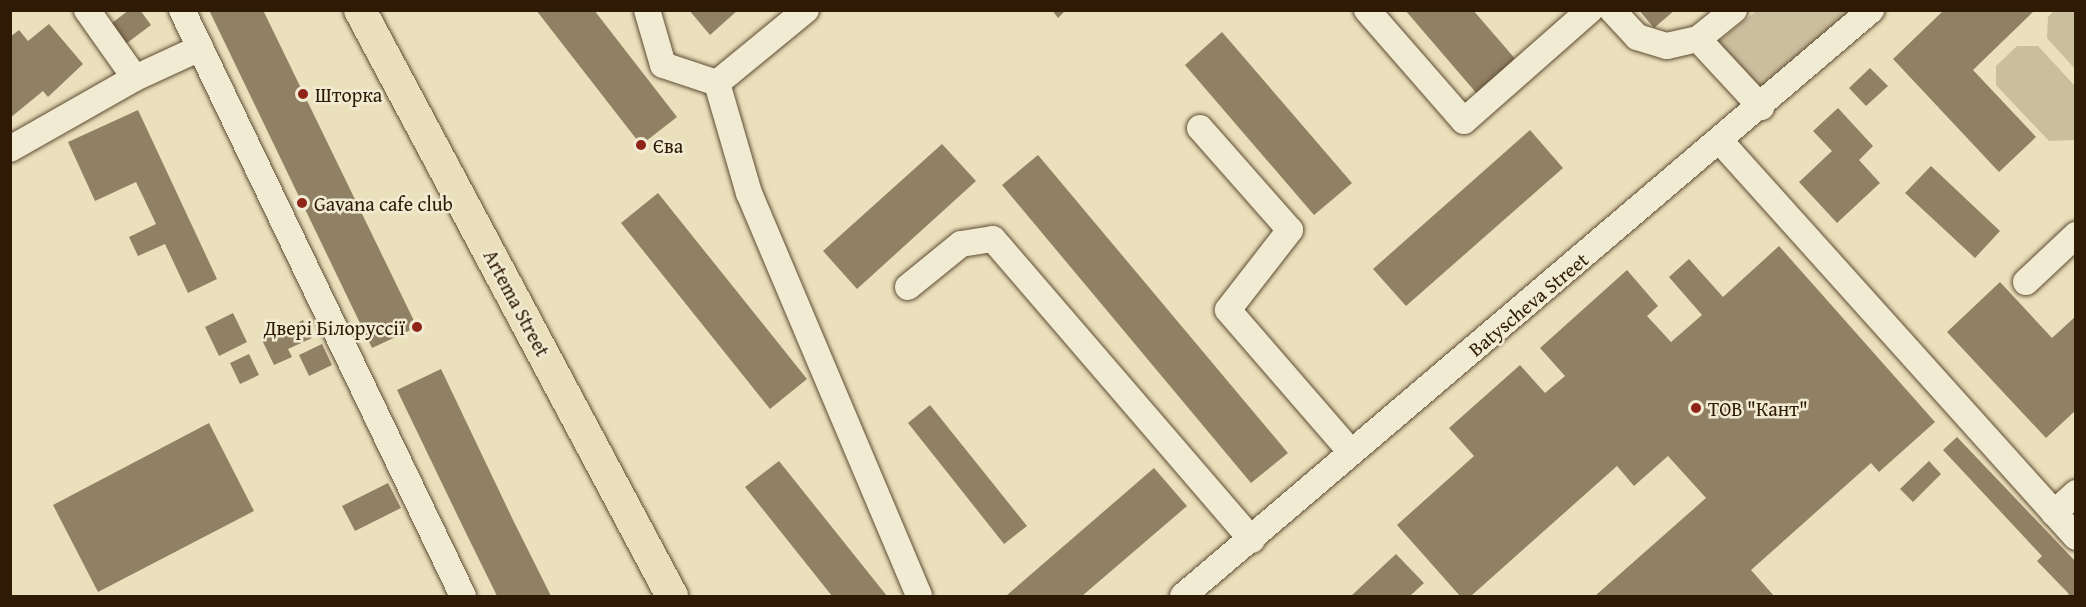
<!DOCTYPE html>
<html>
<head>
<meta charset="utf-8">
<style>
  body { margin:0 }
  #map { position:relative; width:2086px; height:607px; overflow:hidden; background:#ebe0bc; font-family:"Gentium Book Plus",serif }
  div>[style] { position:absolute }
  .green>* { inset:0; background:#cbbe9d }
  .building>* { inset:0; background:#918164 }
  .roads { filter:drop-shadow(0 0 2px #5e4c33) drop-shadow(0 0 2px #5e4c33) }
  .minor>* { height:26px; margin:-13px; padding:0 13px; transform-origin:13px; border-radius:13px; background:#f2ebd3 }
  .major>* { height:32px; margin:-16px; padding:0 16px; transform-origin:16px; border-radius:16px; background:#ebe0bc }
  .dots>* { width:16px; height:16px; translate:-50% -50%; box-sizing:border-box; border:3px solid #f2ebd3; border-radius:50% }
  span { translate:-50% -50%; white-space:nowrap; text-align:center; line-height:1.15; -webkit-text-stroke:5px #f2ebd3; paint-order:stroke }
  .poi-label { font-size:20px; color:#2f1a05 }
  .left { translate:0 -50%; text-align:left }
  .right { translate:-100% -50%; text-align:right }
  .street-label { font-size:20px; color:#2f1a05 }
  .frame { position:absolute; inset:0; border:12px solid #2f1a05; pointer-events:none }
</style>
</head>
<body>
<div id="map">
  <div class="green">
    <i style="clip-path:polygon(1756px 11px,1858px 11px,1773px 87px,1755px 87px,1718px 42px)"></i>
    <i style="clip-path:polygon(2054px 11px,2075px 11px,2075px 69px,2047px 38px,2048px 17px)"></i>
    <i style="clip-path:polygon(2017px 46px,2038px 46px,2075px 86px,2075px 140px,2049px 141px,1996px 85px,1996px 66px)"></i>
  </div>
  <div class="building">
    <i style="clip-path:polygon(129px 10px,140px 10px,151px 25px,123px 46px,108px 26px)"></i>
    <i style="clip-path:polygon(209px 10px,263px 10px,417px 327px,372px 348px)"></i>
    <i style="clip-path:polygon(536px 10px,594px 10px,677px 117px,641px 145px)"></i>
    <i style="clip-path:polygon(689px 10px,738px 10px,710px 35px)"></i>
    <i style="clip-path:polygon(1052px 10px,1066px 10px,1058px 18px)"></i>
    <i style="clip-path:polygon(1405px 10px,1473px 10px,1517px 61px,1478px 95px)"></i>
    <i style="clip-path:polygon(1639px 10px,1675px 10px,1654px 28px)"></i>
    <i style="clip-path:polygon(1944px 10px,2035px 10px,1973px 70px,2036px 137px,1999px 172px,1893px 59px)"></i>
    <i style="clip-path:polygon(49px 24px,83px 64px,48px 97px,43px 91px,10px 118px,10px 37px,19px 30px,28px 41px)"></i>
    <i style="clip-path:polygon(1222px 32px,1352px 183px,1314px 215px,1185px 65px)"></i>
    <i style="clip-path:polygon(1870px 68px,1888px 86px,1866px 106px,1849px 88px)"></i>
    <i style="clip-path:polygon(1838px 108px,1873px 146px,1859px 160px,1880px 183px,1837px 223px,1799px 182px,1832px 151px,1813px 131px)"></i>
    <i style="clip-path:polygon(138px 110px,217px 279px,188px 293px,165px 244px,138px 256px,129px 237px,156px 224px,136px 182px,95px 201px,68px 142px)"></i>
    <i style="clip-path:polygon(1530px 130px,1563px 168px,1406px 306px,1373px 269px)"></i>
    <i style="clip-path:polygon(942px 144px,976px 181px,857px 289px,823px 251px)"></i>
    <i style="clip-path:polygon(1038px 155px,1288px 453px,1251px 483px,1002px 185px)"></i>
    <i style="clip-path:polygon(1931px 166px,2000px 231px,1975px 258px,1905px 193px)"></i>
    <i style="clip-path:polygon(658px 193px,807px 379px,770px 409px,621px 223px)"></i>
    <i style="clip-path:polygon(1779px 246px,1935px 422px,1879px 472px,1871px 463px,1751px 570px,1774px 596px,1595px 596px,1706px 498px,1668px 456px,1634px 486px,1617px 466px,1471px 596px,1460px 596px,1397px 525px,1474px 456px,1449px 428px,1520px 365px,1545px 393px,1565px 376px,1540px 348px,1627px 270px,1658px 306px,1647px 316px,1671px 342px,1702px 315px,1669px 277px,1689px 259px,1723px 297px)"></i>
    <i style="clip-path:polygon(2000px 282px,2052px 338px,2076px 316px,2076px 410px,2046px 438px,1947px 332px)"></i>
    <i style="clip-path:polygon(233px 313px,247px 342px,219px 356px,205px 327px)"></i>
    <i style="clip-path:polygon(303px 320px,312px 338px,288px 349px,292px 357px,274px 365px,262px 340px)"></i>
    <i style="clip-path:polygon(322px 344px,332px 365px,309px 376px,299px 355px)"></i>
    <i style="clip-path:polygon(249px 354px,259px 375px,240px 384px,230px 363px)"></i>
    <i style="clip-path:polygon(441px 369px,514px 522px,551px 596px,497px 596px,463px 527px,397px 390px)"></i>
    <i style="clip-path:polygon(930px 405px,1027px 526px,1004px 544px,908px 423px)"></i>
    <i style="clip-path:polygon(209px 423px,254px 511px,98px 592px,53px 505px)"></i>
    <i style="clip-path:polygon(1957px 437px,2076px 562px,2076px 596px,2066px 596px,2069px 594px,2037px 561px,2042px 556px,1943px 450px)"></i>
    <i style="clip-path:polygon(779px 461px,887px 596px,832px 596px,745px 487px)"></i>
    <i style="clip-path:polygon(1929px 461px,1941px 474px,1913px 502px,1900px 489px)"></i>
    <i style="clip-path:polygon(1154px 468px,1187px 506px,1082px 596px,1006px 596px)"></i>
    <i style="clip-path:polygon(388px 483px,401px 508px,355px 531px,342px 506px)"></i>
    <i style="clip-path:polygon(1396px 554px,1424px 583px,1410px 596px,1351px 596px)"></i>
  </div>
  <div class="roads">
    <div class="minor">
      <i style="left:87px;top:10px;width:83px;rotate:54.8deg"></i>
      <i style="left:182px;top:10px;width:650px;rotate:64.38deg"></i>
      <i style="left:647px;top:10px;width:57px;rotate:73.8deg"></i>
      <i style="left:663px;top:65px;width:57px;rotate:18.4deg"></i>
      <i style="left:717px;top:83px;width:115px;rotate:-39.4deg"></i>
      <i style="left:1367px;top:10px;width:147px;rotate:48.9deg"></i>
      <i style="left:1464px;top:121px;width:168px;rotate:-41.4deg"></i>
      <i style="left:1612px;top:10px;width:37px;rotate:47deg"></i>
      <i style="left:1637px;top:37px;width:31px;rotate:17deg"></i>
      <i style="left:1667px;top:46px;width:32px;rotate:-13deg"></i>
      <i style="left:1734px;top:10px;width:46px;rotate:141.1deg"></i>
      <i style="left:1698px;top:39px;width:93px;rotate:47.2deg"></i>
      <i style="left:717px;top:83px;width:115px;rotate:73.8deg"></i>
      <i style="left:749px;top:193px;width:437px;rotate:67.1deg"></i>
      <i style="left:1200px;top:128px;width:136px;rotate:48.6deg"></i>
      <i style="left:1290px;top:230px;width:101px;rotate:127.8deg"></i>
      <i style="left:1228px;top:310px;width:188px;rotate:49.1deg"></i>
      <i style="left:1721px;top:142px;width:531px;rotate:48.05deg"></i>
      <i style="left:10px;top:149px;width:144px;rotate:-29.6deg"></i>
      <i style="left:135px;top:78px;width:72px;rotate:-24.8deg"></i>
      <i style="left:2026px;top:282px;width:69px;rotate:-43.2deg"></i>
      <i style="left:908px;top:287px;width:68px;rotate:-39.1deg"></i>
      <i style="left:961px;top:244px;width:32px;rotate:-9deg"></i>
      <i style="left:993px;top:239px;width:397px;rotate:49.3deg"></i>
      <i style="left:2054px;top:513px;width:30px;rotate:-42deg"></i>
      <i style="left:1183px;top:596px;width:904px;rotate:-40.42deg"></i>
    </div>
    <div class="major">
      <i style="left:360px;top:10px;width:664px;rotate:61.97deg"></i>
    </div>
  </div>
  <div class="dots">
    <i style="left:303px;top:94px;background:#8f2418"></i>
    <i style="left:641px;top:145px;background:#8f2418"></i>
    <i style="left:302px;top:203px;background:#8f2418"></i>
    <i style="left:417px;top:327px;background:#8f2418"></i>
    <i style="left:1696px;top:408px;background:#8f2418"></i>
  </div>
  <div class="poi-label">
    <span class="left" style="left:315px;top:94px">Шторка</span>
    <span class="left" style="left:653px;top:145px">Єва</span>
    <span class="left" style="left:314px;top:203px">Gavana cafe club</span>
    <span class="right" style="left:405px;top:327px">Двері Білоруссії</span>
    <span class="left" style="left:1708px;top:408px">ТОВ "Кант"</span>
  </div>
  <div class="street-label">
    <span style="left:517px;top:303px;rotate:62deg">Artema Street</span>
    <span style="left:1528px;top:304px;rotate:-40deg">Batyscheva Street</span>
  </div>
  <div class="frame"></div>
</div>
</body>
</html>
